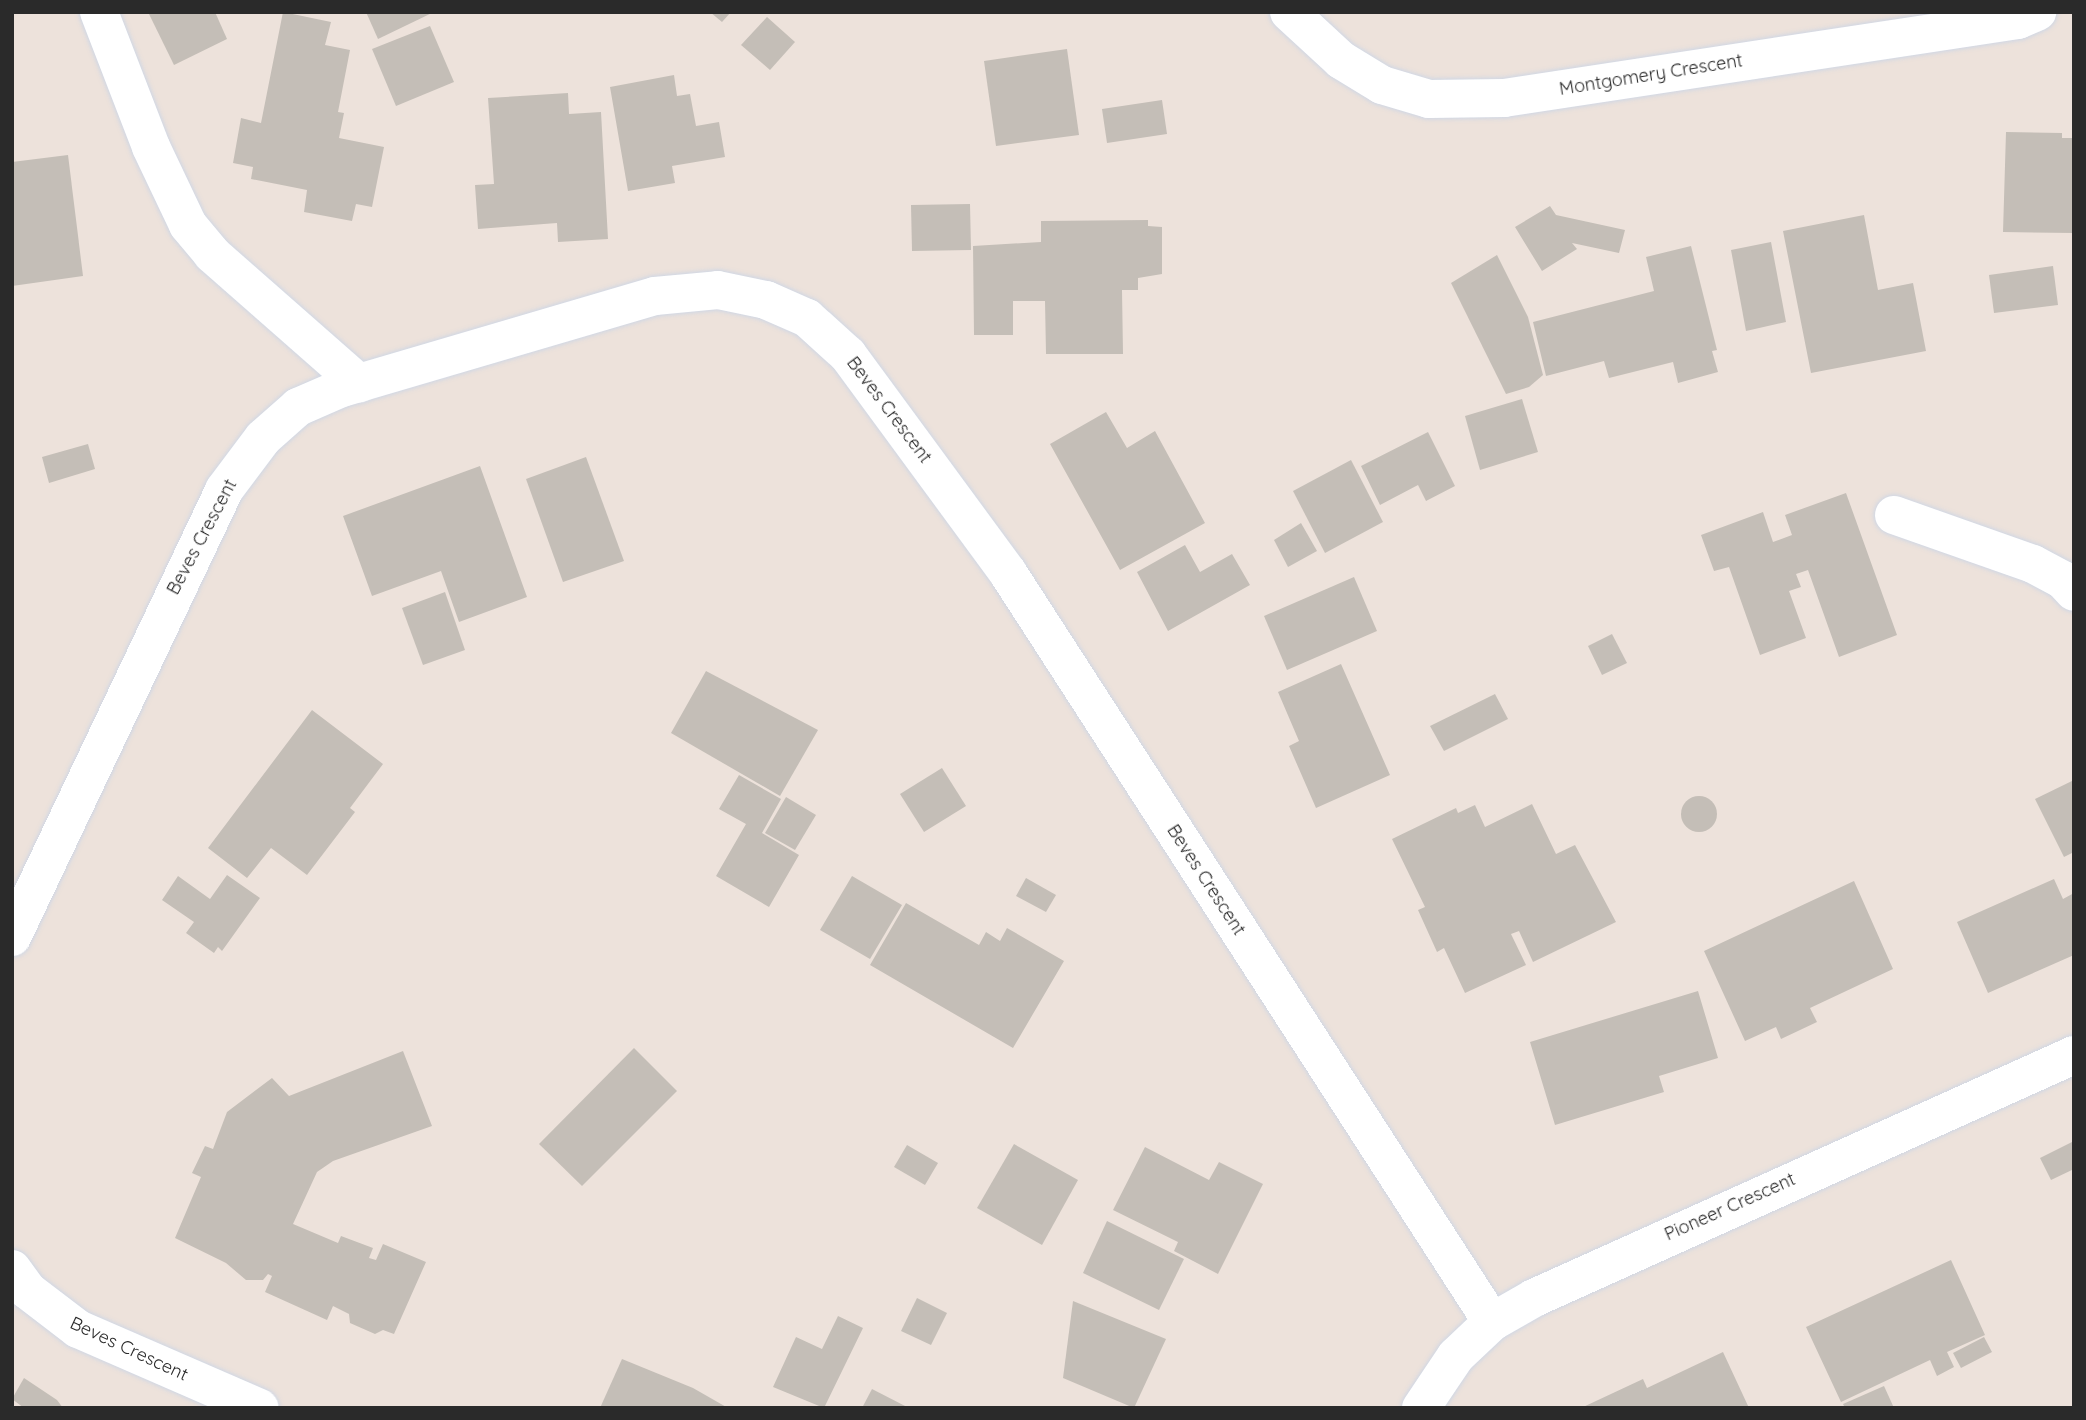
<!DOCTYPE html>
<html>
<head>
<meta charset="utf-8">
<style>
  body { margin:0 }
  #map { position:relative; width:2086px; height:1420px; overflow:hidden; background:#ede2db; font-family:Quicksand,sans-serif }
  div>[style] { position:absolute }
  .building>* { inset:0; background:#c4beb7 }
  .round { border-radius:50% }
  .roads { filter:drop-shadow(0 0 2px #d0d7e4) drop-shadow(0 0 2px #d0d7e4) }
  .minor>* { height:38px; margin:-19px; padding:0 19px; transform-origin:19px; border-radius:19px; background:#fff }
  span { translate:-50% -50%; white-space:nowrap; text-align:center; line-height:1.15; -webkit-text-stroke:5px #fff; paint-order:stroke }
  .street-label { font-size:18px; color:#2a2a2a }
  .frame { position:absolute; inset:0; border:14px solid #2a2a2a; pointer-events:none }
</style>
</head>
<body>
<div id="map">
  <div class="building">
    <i style="clip-path:polygon(148px 12px,215px 12px,227px 39px,174px 65px)"></i>
    <i style="clip-path:polygon(283px 12px,331px 22px,325px 45px,350px 50px,338px 112px,344px 113px,339px 138px,384px 147px,372px 207px,356px 204px,352px 221px,304px 212px,307px 190px,251px 179px,253px 167px,233px 163px,241px 118px,261px 123px)"></i>
    <i style="clip-path:polygon(366px 12px,434px 12px,378px 39px)"></i>
    <i style="clip-path:polygon(710px 12px,731px 12px,722px 22px)"></i>
    <i style="clip-path:polygon(767px 17px,795px 42px,770px 70px,741px 45px)"></i>
    <i style="clip-path:polygon(430px 26px,454px 82px,396px 106px,372px 49px)"></i>
    <i style="clip-path:polygon(1067px 49px,1079px 135px,996px 146px,984px 61px)"></i>
    <i style="clip-path:polygon(674px 75px,677px 96px,690px 94px,696px 126px,719px 122px,725px 157px,672px 166px,675px 183px,628px 191px,610px 87px)"></i>
    <i style="clip-path:polygon(568px 93px,569px 114px,601px 112px,608px 239px,558px 242px,557px 223px,478px 229px,475px 185px,494px 184px,488px 98px)"></i>
    <i style="clip-path:polygon(1162px 100px,1167px 134px,1107px 143px,1102px 109px)"></i>
    <i style="clip-path:polygon(2006px 132px,2062px 133px,2062px 138px,2074px 138px,2074px 233px,2003px 232px)"></i>
    <i style="clip-path:polygon(68px 155px,83px 276px,12px 286px,12px 162px)"></i>
    <i style="clip-path:polygon(970px 204px,971px 250px,912px 251px,911px 205px)"></i>
    <i style="clip-path:polygon(1550px 206px,1556px 215px,1625px 230px,1619px 253px,1572px 243px,1577px 249px,1542px 271px,1515px 227px)"></i>
    <i style="clip-path:polygon(1864px 215px,1878px 290px,1913px 283px,1926px 351px,1811px 373px,1783px 231px)"></i>
    <i style="clip-path:polygon(1148px 220px,1148px 226px,1162px 227px,1162px 274px,1138px 278px,1138px 290px,1122px 290px,1123px 354px,1046px 354px,1045px 301px,1013px 301px,1013px 335px,974px 335px,973px 246px,1041px 242px,1041px 221px)"></i>
    <i style="clip-path:polygon(1771px 242px,1786px 322px,1746px 331px,1731px 250px)"></i>
    <i style="clip-path:polygon(1691px 246px,1717px 350px,1712px 351px,1718px 372px,1678px 383px,1673px 362px,1609px 378px,1604px 361px,1546px 376px,1533px 322px,1654px 291px,1646px 257px)"></i>
    <i style="clip-path:polygon(1497px 255px,1528px 317px,1543px 375px,1529px 387px,1506px 394px,1451px 283px)"></i>
    <i style="clip-path:polygon(2053px 266px,2058px 305px,1994px 313px,1989px 275px)"></i>
    <i style="clip-path:polygon(1522px 399px,1538px 452px,1480px 470px,1465px 416px)"></i>
    <i style="clip-path:polygon(1106px 412px,1127px 448px,1155px 431px,1205px 523px,1120px 570px,1050px 444px)"></i>
    <i style="clip-path:polygon(1428px 432px,1455px 486px,1426px 501px,1418px 485px,1380px 505px,1361px 466px)"></i>
    <i style="clip-path:polygon(88px 444px,95px 469px,49px 483px,42px 457px)"></i>
    <i style="clip-path:polygon(586px 457px,624px 561px,563px 582px,526px 479px)"></i>
    <i style="clip-path:polygon(1351px 460px,1383px 522px,1325px 553px,1293px 491px)"></i>
    <i style="clip-path:polygon(480px 466px,527px 597px,459px 622px,441px 571px,372px 596px,343px 516px)"></i>
    <i style="clip-path:polygon(1846px 493px,1897px 635px,1839px 657px,1808px 570px,1796px 574px,1801px 587px,1789px 591px,1806px 638px,1760px 655px,1729px 567px,1714px 571px,1701px 535px,1763px 512px,1773px 542px,1792px 535px,1785px 515px)"></i>
    <i style="clip-path:polygon(1301px 523px,1317px 551px,1288px 567px,1274px 540px)"></i>
    <i style="clip-path:polygon(1185px 545px,1200px 572px,1232px 554px,1250px 585px,1168px 631px,1137px 572px)"></i>
    <i style="clip-path:polygon(1354px 577px,1377px 631px,1287px 670px,1264px 616px)"></i>
    <i style="clip-path:polygon(445px 592px,465px 650px,423px 665px,402px 608px)"></i>
    <i style="clip-path:polygon(1612px 634px,1627px 663px,1602px 675px,1588px 646px)"></i>
    <i style="clip-path:polygon(1341px 664px,1390px 775px,1316px 808px,1289px 746px,1299px 741px,1278px 692px)"></i>
    <i style="clip-path:polygon(706px 671px,818px 730px,780px 796px,671px 733px)"></i>
    <i style="clip-path:polygon(1495px 694px,1508px 719px,1444px 751px,1430px 726px)"></i>
    <i style="clip-path:polygon(312px 710px,383px 764px,350px 808px,355px 812px,307px 875px,271px 848px,247px 878px,208px 848px)"></i>
    <i style="clip-path:polygon(942px 768px,966px 806px,924px 832px,900px 794px)"></i>
    <i style="clip-path:polygon(739px 775px,781px 799px,762px 833px,799px 855px,769px 907px,716px 876px,746px 824px,719px 809px)"></i>
    <i style="clip-path:polygon(2074px 780px,2074px 852px,2064px 857px,2035px 799px)"></i>
    <i class="round" style="left:1681px;top:796px;width:36px;height:36px"></i>
    <i style="clip-path:polygon(786px 797px,816px 815px,795px 850px,765px 833px)"></i>
    <i style="clip-path:polygon(1532px 804px,1556px 854px,1575px 845px,1616px 922px,1533px 962px,1519px 931px,1511px 934px,1526px 965px,1465px 993px,1444px 948px,1437px 952px,1418px 910px,1425px 907px,1392px 839px,1456px 808px,1458px 813px,1475px 805px,1485px 827px)"></i>
    <i style="clip-path:polygon(227px 875px,260px 898px,222px 951px,218px 947px,214px 953px,186px 933px,194px 922px,162px 900px,178px 876px,210px 899px)"></i>
    <i style="clip-path:polygon(852px 876px,902px 905px,870px 959px,820px 930px)"></i>
    <i style="clip-path:polygon(1026px 878px,1056px 895px,1046px 912px,1016px 896px)"></i>
    <i style="clip-path:polygon(2054px 879px,2063px 899px,2074px 893px,2074px 955px,1988px 993px,1957px 922px)"></i>
    <i style="clip-path:polygon(1854px 881px,1893px 969px,1810px 1008px,1817px 1022px,1781px 1039px,1776px 1027px,1745px 1041px,1704px 951px)"></i>
    <i style="clip-path:polygon(906px 903px,979px 945px,986px 932px,1000px 941px,1007px 928px,1064px 961px,1013px 1048px,870px 965px)"></i>
    <i style="clip-path:polygon(1698px 991px,1718px 1058px,1659px 1076px,1664px 1092px,1555px 1125px,1530px 1042px)"></i>
    <i style="clip-path:polygon(634px 1048px,677px 1091px,582px 1186px,539px 1144px)"></i>
    <i style="clip-path:polygon(403px 1051px,432px 1126px,333px 1161px,317px 1172px,293px 1224px,338px 1243px,341px 1236px,373px 1248px,369px 1258px,376px 1260px,383px 1244px,426px 1262px,394px 1334px,383px 1330px,375px 1334px,350px 1323px,349px 1314px,333px 1306px,327px 1320px,265px 1292px,272px 1276px,268px 1274px,263px 1280px,246px 1280px,226px 1263px,175px 1238px,201px 1177px,192px 1173px,205px 1146px,213px 1149px,227px 1112px,272px 1078px,289px 1096px)"></i>
    <i style="clip-path:polygon(2074px 1141px,2074px 1169px,2051px 1180px,2040px 1158px)"></i>
    <i style="clip-path:polygon(1014px 1144px,1078px 1180px,1042px 1245px,977px 1208px)"></i>
    <i style="clip-path:polygon(907px 1145px,938px 1163px,925px 1185px,894px 1167px)"></i>
    <i style="clip-path:polygon(1145px 1147px,1209px 1180px,1219px 1162px,1263px 1184px,1218px 1274px,1174px 1251px,1178px 1242px,1113px 1210px)"></i>
    <i style="clip-path:polygon(1107px 1221px,1184px 1259px,1159px 1310px,1083px 1273px)"></i>
    <i style="clip-path:polygon(1951px 1260px,1985px 1335px,1947px 1352px,1954px 1367px,1937px 1376px,1930px 1360px,1841px 1402px,1806px 1327px)"></i>
    <i style="clip-path:polygon(917px 1298px,947px 1313px,931px 1345px,901px 1331px)"></i>
    <i style="clip-path:polygon(1073px 1301px,1166px 1339px,1134px 1408px,1063px 1378px)"></i>
    <i style="clip-path:polygon(838px 1316px,863px 1328px,824px 1408px,773px 1387px,796px 1337px,822px 1349px)"></i>
    <i style="clip-path:polygon(1984px 1337px,1992px 1352px,1961px 1368px,1953px 1353px)"></i>
    <i style="clip-path:polygon(1723px 1352px,1749px 1408px,1581px 1408px,1643px 1379px,1647px 1388px)"></i>
    <i style="clip-path:polygon(622px 1359px,693px 1388px,728px 1408px,600px 1408px)"></i>
    <i style="clip-path:polygon(24px 1378px,57px 1400px,63px 1408px,24px 1408px,12px 1399px)"></i>
    <i style="clip-path:polygon(1884px 1386px,1894px 1408px,1845px 1408px,1843px 1404px)"></i>
    <i style="clip-path:polygon(872px 1389px,909px 1408px,862px 1408px)"></i>
  </div>
  <div class="roads">
    <div class="minor">
      <i style="left:99px;top:12px;width:145px;rotate:68.9deg"></i>
      <i style="left:151px;top:147px;width:86px;rotate:64.6deg"></i>
      <i style="left:188px;top:225px;width:38px;rotate:50deg"></i>
      <i style="left:212px;top:254px;width:196px;rotate:41.3deg"></i>
      <i style="left:1289px;top:12px;width:71px;rotate:42.7deg"></i>
      <i style="left:1341px;top:60px;width:48px;rotate:31.4deg"></i>
      <i style="left:1382px;top:85px;width:49px;rotate:16.6deg"></i>
      <i style="left:1429px;top:99px;width:75px;rotate:-0.8deg"></i>
      <i style="left:1504px;top:98px;width:520px;rotate:-8.63deg"></i>
      <i style="left:2018px;top:20px;width:21px;rotate:-23deg"></i>
      <i style="left:1894px;top:515px;width:147px;rotate:19.4deg"></i>
      <i style="left:2033px;top:564px;width:34px;rotate:28deg"></i>
      <i style="left:2063px;top:580px;width:16px;rotate:47deg"></i>
      <i style="left:12px;top:937px;width:495px;rotate:-64.6deg"></i>
      <i style="left:224px;top:490px;width:65px;rotate:-53.1deg"></i>
      <i style="left:263px;top:438px;width:47px;rotate:-41.5deg"></i>
      <i style="left:298px;top:407px;width:48px;rotate:-23.4deg"></i>
      <i style="left:342px;top:388px;width:326px;rotate:-16.4deg"></i>
      <i style="left:655px;top:296px;width:63px;rotate:-5.4deg"></i>
      <i style="left:718px;top:290px;width:49px;rotate:11.8deg"></i>
      <i style="left:766px;top:300px;width:45px;rotate:23.7deg"></i>
      <i style="left:807px;top:318px;width:55px;rotate:42.1deg"></i>
      <i style="left:848px;top:355px;width:270px;rotate:53.7deg"></i>
      <i style="left:1008px;top:573px;width:892px;rotate:57.13deg"></i>
      <i style="left:12px;top:1269px;width:26px;rotate:54deg"></i>
      <i style="left:27px;top:1290px;width:64px;rotate:37.4deg"></i>
      <i style="left:78px;top:1329px;width:198px;rotate:23.5deg"></i>
      <i style="left:1421px;top:1408px;width:63px;rotate:-56.1deg"></i>
      <i style="left:1456px;top:1356px;width:50px;rotate:-43.4deg"></i>
      <i style="left:1492px;top:1322px;width:48px;rotate:-29.7deg"></i>
      <i style="left:1534px;top:1298px;width:592px;rotate:-24.23deg"></i>
    </div>
  </div>
  <div class="street-label">
    <span style="left:1651px;top:75px;rotate:-9deg">Montgomery Crescent</span>
    <span style="left:889px;top:410px;rotate:53deg">Beves Crescent</span>
    <span style="left:202px;top:537px;rotate:-62deg">Beves Crescent</span>
    <span style="left:1206px;top:880px;rotate:57deg">Beves Crescent</span>
    <span style="left:1730px;top:1207px;rotate:-24deg">Pioneer Crescent</span>
    <span style="left:129px;top:1349px;rotate:25deg">Beves Crescent</span>
  </div>
  <div class="frame"></div>
</div>
</body>
</html>
